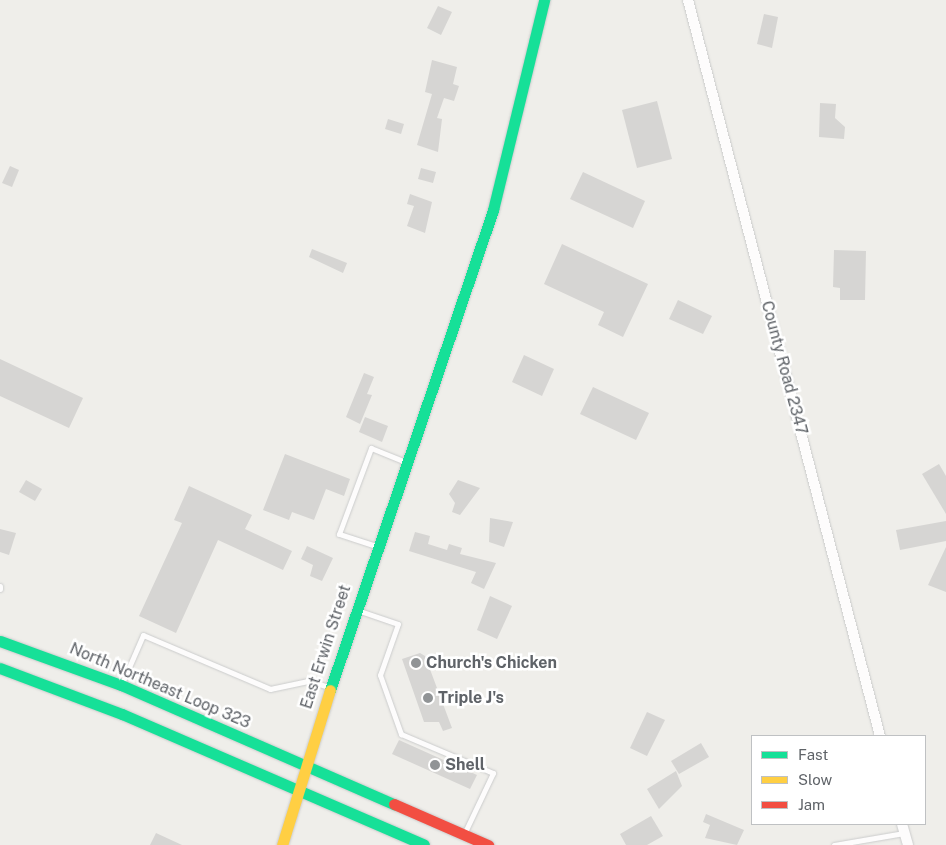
<!DOCTYPE html>
<html>
<head>
<meta charset="utf-8">
<style>
  body { margin:0 }
  #map { position:relative; width:946px; height:845px; overflow:hidden; background:#efeeea; font-family:"Public Sans",sans-serif }
  div>[style] { position:absolute }
  .building>* { inset:0; background:#d6d5d3 }
  .roads { filter:drop-shadow(0 0 1px #cbcccc) drop-shadow(0 0 1px #cbcccc) }
  .lane>* { height:5px; margin:-2.5px; padding:0 2.5px; transform-origin:2.5px; border-radius:2.5px; background:#fdfcfc }
  .street>* { height:10px; margin:-5px; padding:0 5px; transform-origin:5px; border-radius:5px; background:#fdfcfc }
  .fast>* { height:11px; margin:-5.5px; padding:0 5.5px; transform-origin:5.5px; border-radius:5.5px; background:#16e098 }
  .slow>* { height:11px; margin:-5.5px; padding:0 5.5px; transform-origin:5.5px; border-radius:5.5px; background:#ffcf43 }
  .jam>* { height:11px; margin:-5.5px; padding:0 5.5px; transform-origin:5.5px; border-radius:5.5px; background:#f24e42 }
  .dots>* { width:14px; height:14px; translate:-50% -50%; box-sizing:border-box; border:2px solid #fff; border-radius:50% }
  span { translate:-50% -50%; white-space:nowrap; text-align:center; line-height:1.15; -webkit-text-stroke:5px #fff; paint-order:stroke }
  .street-label { font-size:16px; color:#5f6368 }
  .poi-label { font-size:16px; color:#5f6368; font-weight:700 }
  .left { translate:0 -50%; text-align:left }
  .legend { position:absolute; left:751px; top:735px; width:175px; height:90px; box-sizing:border-box; background:#fff; border:1px solid #bfc1c3; margin:0; padding:6px 9px; list-style:none; font-size:15px; color:#5f6368 }
  .legend li { display:flex; align-items:center; gap:10px; height:25px }
  .legend b { width:25px; border:1px solid #bfc1c3 }
</style>
</head>
<body>
<div id="map">
  <div class="building">
    <i style="clip-path:polygon(438px 6px,452px 12px,441px 35px,427px 28px)"></i>
    <i style="clip-path:polygon(764px 14px,778px 17px,772px 48px,757px 44px)"></i>
    <i style="clip-path:polygon(432px 60px,457px 67px,453px 84px,459px 86px,454px 101px,444px 98px,437px 118px,442px 119px,438px 152px,417px 145px,432px 94px,425px 92px)"></i>
    <i style="clip-path:polygon(657px 101px,672px 159px,637px 168px,622px 110px)"></i>
    <i style="clip-path:polygon(820px 103px,836px 104px,835px 118px,845px 127px,844px 139px,819px 137px)"></i>
    <i style="clip-path:polygon(388px 119px,404px 124px,401px 134px,385px 129px)"></i>
    <i style="clip-path:polygon(10px 166px,19px 170px,12px 187px,2px 183px)"></i>
    <i style="clip-path:polygon(421px 168px,436px 172px,433px 183px,418px 179px)"></i>
    <i style="clip-path:polygon(583px 172px,645px 201px,633px 228px,570px 199px)"></i>
    <i style="clip-path:polygon(410px 194px,432px 202px,425px 233px,407px 226px,414px 206px,407px 204px)"></i>
    <i style="clip-path:polygon(562px 244px,648px 284px,623px 337px,598px 325px,604px 312px,544px 284px)"></i>
    <i style="clip-path:polygon(312px 249px,347px 263px,343px 273px,309px 257px)"></i>
    <i style="clip-path:polygon(834px 250px,866px 251px,865px 300px,840px 300px,840px 288px,833px 287px)"></i>
    <i style="clip-path:polygon(678px 300px,712px 316px,703px 334px,669px 319px)"></i>
    <i style="clip-path:polygon(524px 355px,554px 369px,542px 396px,512px 382px)"></i>
    <i style="clip-path:polygon(0 359px,83px 398px,69px 428px,0 396px)"></i>
    <i style="clip-path:polygon(364px 373px,374px 377px,367px 394px,372px 395px,360px 424px,346px 417px)"></i>
    <i style="clip-path:polygon(593px 387px,649px 413px,636px 440px,580px 414px)"></i>
    <i style="clip-path:polygon(365px 417px,388px 426px,382px 442px,359px 432px)"></i>
    <i style="clip-path:polygon(285px 454px,350px 479px,344px 496px,326px 489px,314px 520px,292px 512px,289px 520px,263px 510px)"></i>
    <i style="clip-path:polygon(939px 464px,946px 476px,946px 514px,922px 474px)"></i>
    <i style="clip-path:polygon(26px 480px,42px 489px,35px 501px,19px 492px)"></i>
    <i style="clip-path:polygon(458px 480px,480px 488px,460px 515px,452px 512px,455px 503px,449px 494px)"></i>
    <i style="clip-path:polygon(189px 486px,252px 515px,245px 529px,292px 551px,283px 570px,218px 540px,176px 633px,139px 616px,182px 523px,174px 520px)"></i>
    <i style="clip-path:polygon(490px 518px,513px 522px,504px 547px,489px 542px)"></i>
    <i style="clip-path:polygon(946px 521px,946px 541px,900px 550px,896px 530px)"></i>
    <i style="clip-path:polygon(0 529px,16px 533px,9px 555px,0 552px)"></i>
    <i style="clip-path:polygon(415px 532px,430px 536px,428px 544px,447px 550px,449px 544px,462px 548px,460px 554px,496px 563px,484px 589px,471px 583px,476px 572px,409px 551px)"></i>
    <i style="clip-path:polygon(307px 546px,333px 558px,322px 581px,310px 576px,313px 565px,301px 559px)"></i>
    <i style="clip-path:polygon(946px 547px,946px 592px,928px 585px)"></i>
    <i style="clip-path:polygon(490px 596px,512px 606px,497px 639px,477px 630px)"></i>
    <i style="clip-path:polygon(420px 653px,425px 656px,452px 728px,443px 731px,439px 722px,424px 722px,402px 659px)"></i>
    <i style="clip-path:polygon(647px 712px,665px 720px,647px 756px,630px 748px)"></i>
    <i style="clip-path:polygon(399px 740px,477px 775px,470px 789px,392px 754px)"></i>
    <i style="clip-path:polygon(701px 743px,709px 757px,679px 774px,671px 761px)"></i>
    <i style="clip-path:polygon(676px 771px,682px 786px,659px 809px,647px 789px)"></i>
    <i style="clip-path:polygon(706px 814px,744px 830px,737px 845px,705px 838px,710px 825px,703px 822px)"></i>
    <i style="clip-path:polygon(651px 816px,663px 836px,647px 845px,626px 845px,620px 834px)"></i>
    <i style="clip-path:polygon(156px 833px,182px 845px,150px 845px)"></i>
  </div>
  <div class="roads">
    <div class="lane">
      <i style="left:376px;top:546px;width:39px;rotate:-162deg"></i>
      <i style="left:339px;top:534px;width:92px;rotate:-69.6deg"></i>
      <i style="left:371px;top:448px;width:35px;rotate:22deg"></i>
      <i style="left:0;top:586px;width:3px;rotate:90deg"></i>
      <i style="left:357px;top:610px;width:43px;rotate:18.9deg"></i>
      <i style="left:398px;top:624px;width:54px;rotate:109.4deg"></i>
      <i style="left:380px;top:675px;width:63px;rotate:70.4deg"></i>
      <i style="left:401px;top:734px;width:100px;rotate:23deg"></i>
      <i style="left:493px;top:773px;width:65px;rotate:115.4deg"></i>
      <i style="left:123px;top:681px;width:50px;rotate:-66.5deg"></i>
      <i style="left:143px;top:635px;width:138px;rotate:23deg"></i>
      <i style="left:270px;top:689px;width:40px;rotate:-12deg"></i>
      <i style="left:309px;top:681px;width:21px;rotate:17deg"></i>
      <i style="left:834px;top:845px;width:71px;rotate:-9.7deg"></i>
    </div>
    <div class="street">
      <i style="left:688px;top:0;width:761px;rotate:75.38deg"></i>
      <i style="left:902px;top:824px;width:22px;rotate:74deg"></i>
    </div>
    <div class="fast">
      <i style="left:0;top:641px;width:129px;rotate:20deg"></i>
      <i style="left:121px;top:685px;width:298px;rotate:23.6deg"></i>
      <i style="left:0;top:668px;width:130px;rotate:20.7deg"></i>
      <i style="left:122px;top:714px;width:329px;rotate:23.4deg"></i>
      <i style="left:330px;top:690px;width:507px;rotate:-71.24deg"></i>
      <i style="left:493px;top:210px;width:216px;rotate:-76.3deg"></i>
    </div>
    <div class="slow">
      <i style="left:282px;top:845px;width:162px;rotate:-72.8deg"></i>
    </div>
    <div class="jam">
      <i style="left:394px;top:804px;width:103px;rotate:23.6deg"></i>
    </div>
  </div>
  <div class="dots">
    <i style="left:416px;top:663px;background:#919496"></i>
    <i style="left:428px;top:698px;background:#919496"></i>
    <i style="left:435px;top:765px;background:#919496"></i>
  </div>
  <div class="street-label">
    <span style="left:784px;top:368px;rotate:75deg">County Road 2347</span>
    <span style="left:326px;top:647px;rotate:-72deg">East Erwin Street</span>
    <span style="left:160px;top:686px;rotate:23deg">North Northeast Loop 323</span>
  </div>
  <div class="poi-label">
    <span class="left" style="left:426px;top:663px">Church's Chicken</span>
    <span class="left" style="left:438px;top:698px">Triple J's</span>
    <span class="left" style="left:445px;top:765px">Shell</span>
  </div>
  <ul class="legend">
  <li><b style="height:6px;background:#16e098"></b>Fast</li>
  <li><b style="height:6px;background:#ffcf43"></b>Slow</li>
  <li><b style="height:6px;background:#f24e42"></b>Jam</li>
  </ul>
</div>
</body>
</html>
